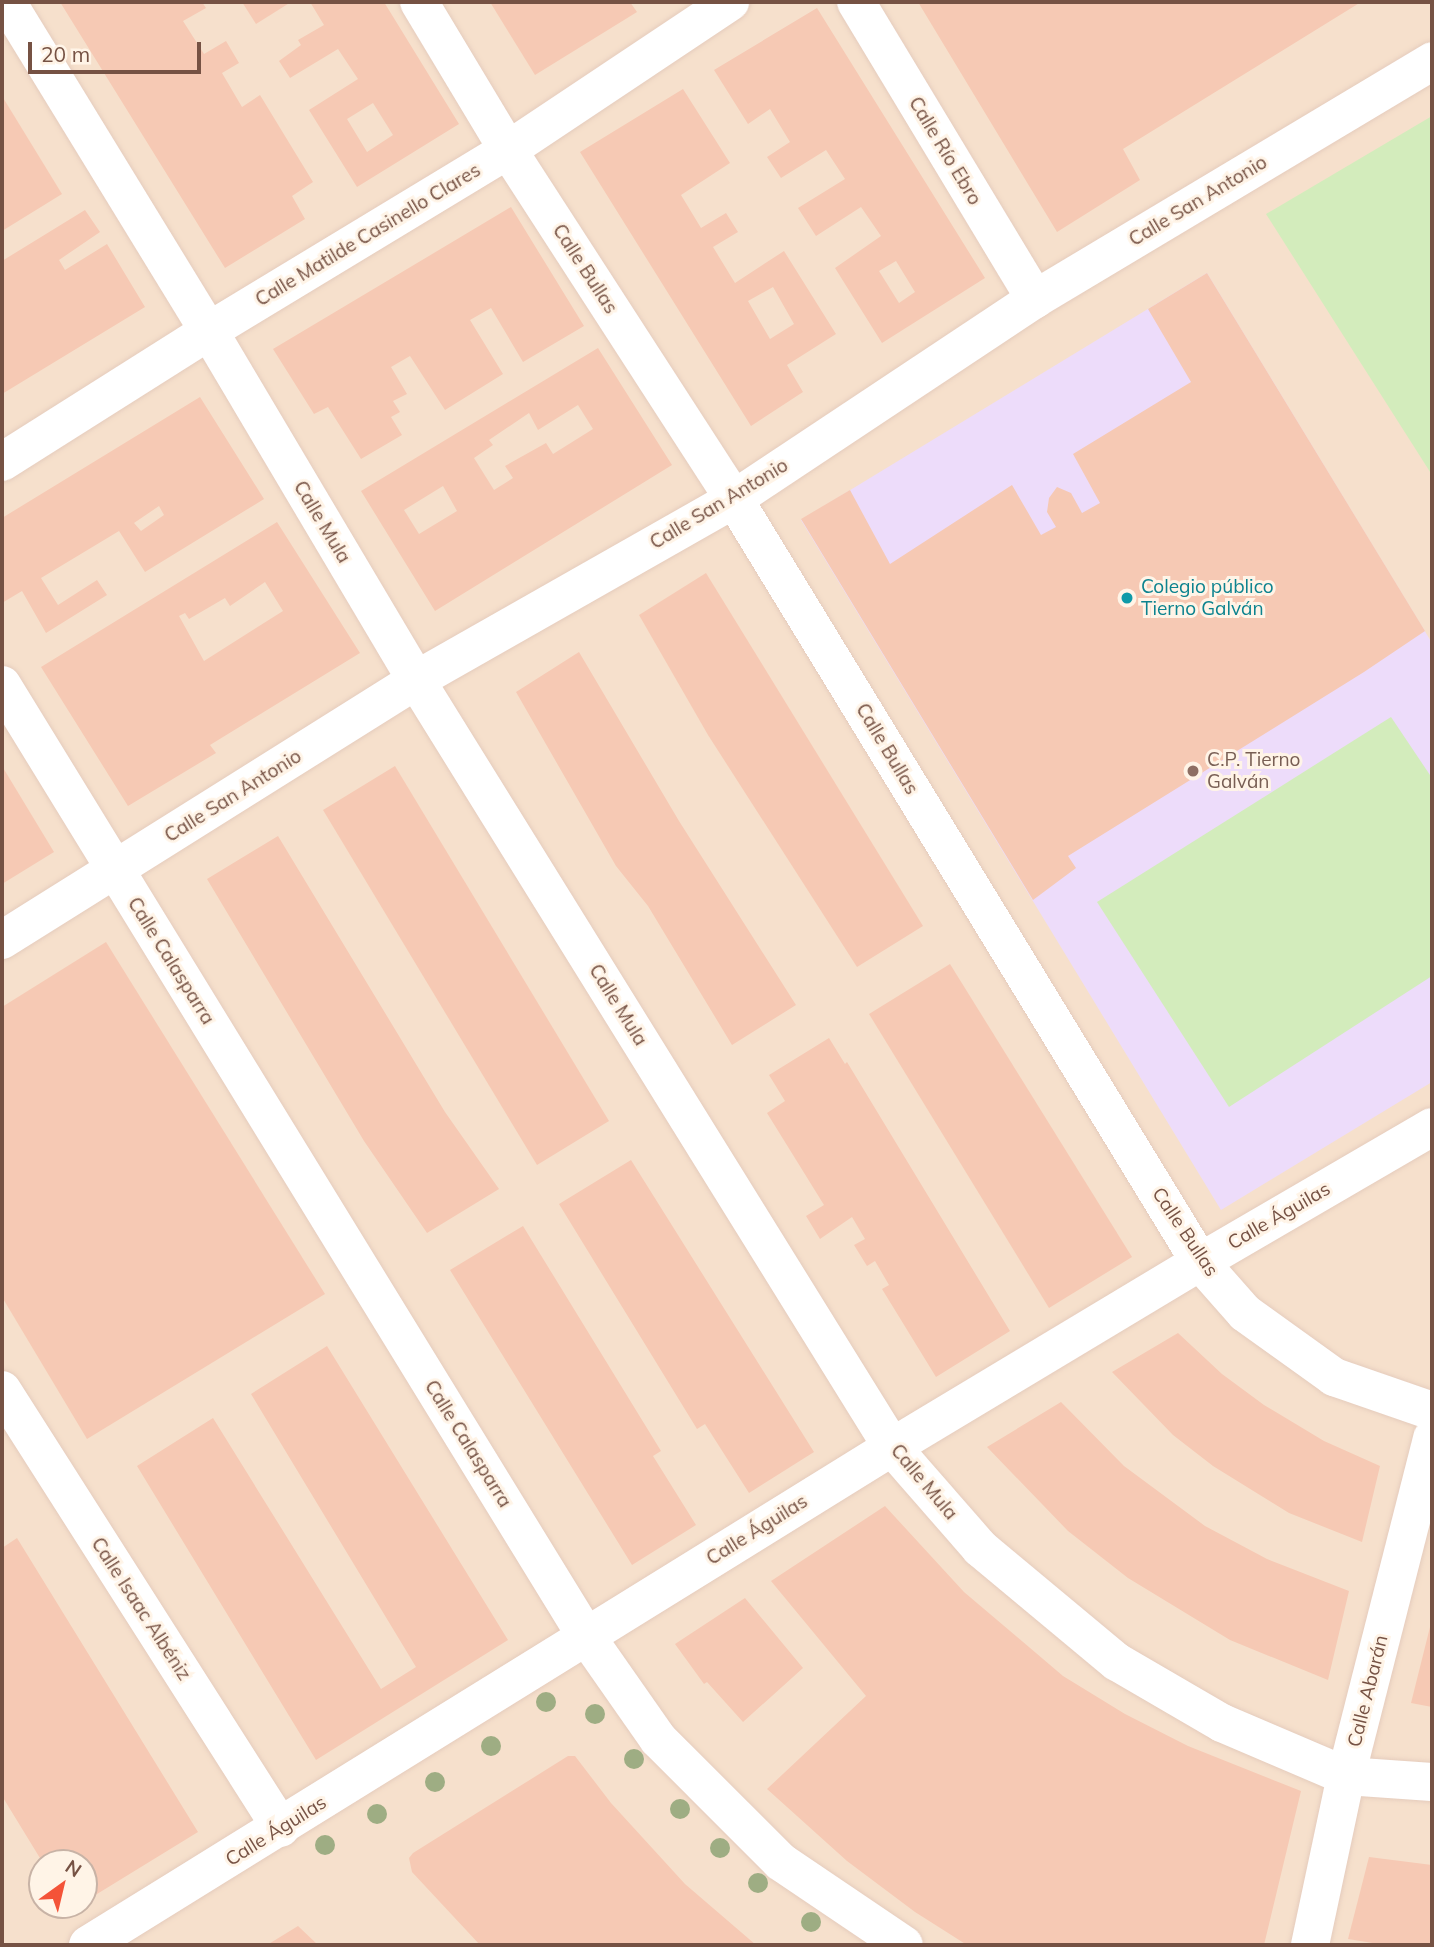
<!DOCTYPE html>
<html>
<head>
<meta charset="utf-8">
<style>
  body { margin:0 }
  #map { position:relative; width:1434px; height:1947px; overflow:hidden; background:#feefde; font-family:Mulish,sans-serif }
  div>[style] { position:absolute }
  .residential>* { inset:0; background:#f6e0cc }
  .education>* { inset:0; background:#eddcfa }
  .green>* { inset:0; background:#d3ecbc }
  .building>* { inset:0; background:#f6c9b4 }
  .roads { filter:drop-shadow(0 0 2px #e5ccbd) drop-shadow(0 0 2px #e5ccbd) }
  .street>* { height:38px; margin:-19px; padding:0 19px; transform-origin:19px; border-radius:19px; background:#fff }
  .trees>* { width:20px; height:20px; margin:-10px; border-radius:50%; background:#9ead83 }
  .dots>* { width:19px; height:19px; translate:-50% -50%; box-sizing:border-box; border:4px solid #fff4e7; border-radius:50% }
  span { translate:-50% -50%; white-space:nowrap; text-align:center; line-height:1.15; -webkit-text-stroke:6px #fff4e7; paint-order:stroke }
  .street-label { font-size:19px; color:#765244 }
  .culture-label { font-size:19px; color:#0d838f }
  .left { translate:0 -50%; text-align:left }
  .education-label { font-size:19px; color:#785e54 }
  .frame { position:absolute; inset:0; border:4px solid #765244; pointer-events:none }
  .north { position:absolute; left:28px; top:1849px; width:70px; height:70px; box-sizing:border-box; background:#fff4e7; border:2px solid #c8b3a6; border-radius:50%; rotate:34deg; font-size:19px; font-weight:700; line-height:28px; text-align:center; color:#765244 }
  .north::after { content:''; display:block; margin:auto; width:24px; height:32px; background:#f45338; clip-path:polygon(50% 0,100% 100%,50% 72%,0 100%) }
  .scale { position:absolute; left:28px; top:42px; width:173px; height:32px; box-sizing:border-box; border:4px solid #765244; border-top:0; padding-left:9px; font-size:21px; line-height:24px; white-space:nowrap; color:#765244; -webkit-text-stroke:5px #fff4e7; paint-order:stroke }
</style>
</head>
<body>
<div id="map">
  <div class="residential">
    <i style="clip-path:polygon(evenodd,2px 2px,1432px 2px,1432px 1945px,2px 1945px,2px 2px,42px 1863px,84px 1863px,84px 1905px,42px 1905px,42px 1863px)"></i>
  </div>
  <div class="education">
    <i style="clip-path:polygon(1207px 273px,1432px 643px,1432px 1082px,1221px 1210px,801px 520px)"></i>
  </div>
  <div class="green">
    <i style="clip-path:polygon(1432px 116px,1432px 475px,1266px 214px)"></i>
    <i style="clip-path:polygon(1391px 717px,1432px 778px,1432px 976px,1229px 1107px,1097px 902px)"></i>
  </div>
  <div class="building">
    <i style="clip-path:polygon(60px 2px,202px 2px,206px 8px,183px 21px,204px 54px,226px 41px,239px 63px,222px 73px,242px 107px,260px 95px,274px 118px,313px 182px,292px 196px,305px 219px,225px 268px)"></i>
    <i style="clip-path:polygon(242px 2px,291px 2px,256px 24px)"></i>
    <i style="clip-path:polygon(evenodd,310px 2px,384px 2px,459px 124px,357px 187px,309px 110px,358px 79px,338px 49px,290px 78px,279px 61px,301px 45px,298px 40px,324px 25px,310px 2px,373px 103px,393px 135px,367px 152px,347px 119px,373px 103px)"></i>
    <i style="clip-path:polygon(490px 2px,630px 2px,637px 12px,535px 75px)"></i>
    <i style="clip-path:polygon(918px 2px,1361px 2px,1123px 149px,1140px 180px,1057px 232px)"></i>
    <i style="clip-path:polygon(evenodd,817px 8px,985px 278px,882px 343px,835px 268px,881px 236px,861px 207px,816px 236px,798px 208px,845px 179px,826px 150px,781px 178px,767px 157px,790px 142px,770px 109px,748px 124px,714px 70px,817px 8px,896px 261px,915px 292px,899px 303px,879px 271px,896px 261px)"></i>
    <i style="clip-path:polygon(evenodd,683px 89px,730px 163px,681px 195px,701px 228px,726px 213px,738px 232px,713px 247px,735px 283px,784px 251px,836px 334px,787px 365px,803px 392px,751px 426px,580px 152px,683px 89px,773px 287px,794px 324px,770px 339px,748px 301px,773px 287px)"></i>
    <i style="clip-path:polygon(2px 96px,62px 194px,2px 231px)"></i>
    <i style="clip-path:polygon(511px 207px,584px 326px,523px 362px,491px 308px,470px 320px,503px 374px,445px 410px,410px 356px,391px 367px,407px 394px,393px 401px,400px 412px,391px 417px,402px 435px,361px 459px,328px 407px,314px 414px,273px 349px)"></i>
    <i style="clip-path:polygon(85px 210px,100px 232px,59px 260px,65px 270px,107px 244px,145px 307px,2px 394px,2px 261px)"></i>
    <i style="clip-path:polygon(1207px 273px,1425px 631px,1364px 672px,1068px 856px,1076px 868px,1033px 900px,801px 519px,850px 490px,890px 564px,1012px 485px,1041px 535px,1056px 527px,1047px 512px,1049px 498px,1057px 487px,1071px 493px,1082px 513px,1100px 503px,1073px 454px,1191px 382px,1148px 309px)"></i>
    <i style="clip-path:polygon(evenodd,598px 348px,672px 465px,435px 611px,361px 491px,598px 348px,578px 405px,593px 429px,553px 454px,546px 443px,505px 466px,513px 478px,494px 490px,474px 458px,493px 445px,489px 440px,529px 413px,538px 430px,578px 405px,598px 348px,443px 486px,457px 511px,419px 534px,404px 510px,443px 486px)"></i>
    <i style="clip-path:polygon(evenodd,200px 397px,264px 499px,145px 572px,119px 531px,41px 578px,58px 605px,97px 580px,107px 595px,46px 633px,22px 591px,2px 603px,2px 518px,200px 397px,159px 506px,164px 515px,141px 531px,134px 523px,159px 506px)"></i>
    <i style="clip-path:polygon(evenodd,277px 522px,360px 653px,210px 745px,216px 753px,128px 806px,41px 667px,277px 522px,265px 582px,283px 611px,204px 661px,179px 616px,185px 613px,189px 619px,225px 598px,230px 606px,265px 582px)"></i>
    <i style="clip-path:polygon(706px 573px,923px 926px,857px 967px,708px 735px,639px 615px)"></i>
    <i style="clip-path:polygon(579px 652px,679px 821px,796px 1005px,732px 1045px,648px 906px,616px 866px,516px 692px)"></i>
    <i style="clip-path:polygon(2px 766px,54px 852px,2px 884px)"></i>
    <i style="clip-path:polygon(395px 766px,609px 1121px,537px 1165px,323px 810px)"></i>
    <i style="clip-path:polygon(278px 836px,445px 1112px,499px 1189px,427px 1233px,364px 1141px,207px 879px)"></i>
    <i style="clip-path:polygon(106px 942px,325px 1294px,87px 1439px,2px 1297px,2px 1007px)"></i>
    <i style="clip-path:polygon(950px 964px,1132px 1257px,1049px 1308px,869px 1014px)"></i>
    <i style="clip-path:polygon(829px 1038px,845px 1064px,847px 1062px,1010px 1331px,936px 1377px,882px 1289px,889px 1285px,875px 1261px,867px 1266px,854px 1245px,865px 1239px,852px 1217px,820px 1239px,806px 1216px,824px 1205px,767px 1113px,785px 1101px,769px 1075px)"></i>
    <i style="clip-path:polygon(631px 1160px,814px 1452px,749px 1493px,705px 1424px,697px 1429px,559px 1204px)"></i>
    <i style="clip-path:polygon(523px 1226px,661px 1451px,653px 1456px,696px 1525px,632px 1565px,450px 1270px)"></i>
    <i style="clip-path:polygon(1178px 1333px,1222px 1374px,1264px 1405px,1324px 1441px,1380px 1466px,1362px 1542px,1289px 1513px,1213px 1466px,1173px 1435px,1112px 1372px)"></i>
    <i style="clip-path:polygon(327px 1346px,508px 1640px,316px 1760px,137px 1466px,213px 1418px,381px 1689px,416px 1667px,251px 1394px)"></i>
    <i style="clip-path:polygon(1061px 1402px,1124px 1466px,1205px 1526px,1267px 1559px,1349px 1591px,1328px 1680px,1230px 1640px,1128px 1578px,1068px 1531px,987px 1447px)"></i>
    <i style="clip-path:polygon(885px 1506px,964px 1592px,1063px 1676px,1125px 1714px,1188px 1746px,1301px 1791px,1264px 1945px,967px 1945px,915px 1912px,847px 1861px,767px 1789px,866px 1696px,771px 1581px)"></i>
    <i style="clip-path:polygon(17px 1538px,198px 1832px,84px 1902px,84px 1863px,43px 1863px,2px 1796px,2px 1548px)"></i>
    <i style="clip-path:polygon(745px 1598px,803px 1668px,743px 1722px,707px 1682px,704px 1684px,675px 1644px)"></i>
    <i style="clip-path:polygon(1431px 1623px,1432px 1624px,1432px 1707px,1411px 1703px)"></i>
    <i style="clip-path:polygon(568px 1756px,575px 1756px,611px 1803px,685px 1884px,756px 1945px,480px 1945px,412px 1872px,409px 1858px,413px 1853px)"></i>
    <i style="clip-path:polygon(1369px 1857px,1432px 1865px,1432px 1945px,1385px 1945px,1348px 1939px)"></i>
    <i style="clip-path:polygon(298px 1926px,318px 1945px,267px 1945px)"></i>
  </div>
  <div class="roads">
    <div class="street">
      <i style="left:7px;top:2px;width:386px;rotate:58.5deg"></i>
      <i style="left:209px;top:331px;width:406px;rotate:59.3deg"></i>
      <i style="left:416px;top:680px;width:903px;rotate:58.18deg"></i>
      <i style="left:892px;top:1447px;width:134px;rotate:48.9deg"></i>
      <i style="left:980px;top:1548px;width:178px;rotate:39.8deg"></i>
      <i style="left:1117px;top:1662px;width:121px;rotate:30.2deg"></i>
      <i style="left:1222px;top:1723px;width:135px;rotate:23.1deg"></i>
      <i style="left:1346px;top:1776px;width:86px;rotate:4deg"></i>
      <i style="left:419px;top:2px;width:173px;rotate:59deg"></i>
      <i style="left:508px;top:150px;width:416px;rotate:57.1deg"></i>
      <i style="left:734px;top:499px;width:894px;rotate:58.59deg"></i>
      <i style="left:1200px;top:1262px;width:68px;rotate:48.6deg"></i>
      <i style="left:1245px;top:1313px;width:110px;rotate:35.7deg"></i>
      <i style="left:1334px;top:1377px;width:104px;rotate:19.1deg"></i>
      <i style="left:856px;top:2px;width:347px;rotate:58.9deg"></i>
      <i style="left:2px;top:462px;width:245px;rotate:-32.3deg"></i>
      <i style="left:209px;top:331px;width:350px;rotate:-31.2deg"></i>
      <i style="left:508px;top:150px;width:267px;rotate:-33.7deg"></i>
      <i style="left:2px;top:685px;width:1116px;rotate:58.45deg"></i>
      <i style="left:586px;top:1636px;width:126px;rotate:55deg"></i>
      <i style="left:658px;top:1739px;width:174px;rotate:45deg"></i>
      <i style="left:781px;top:1862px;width:148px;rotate:34deg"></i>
      <i style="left:2px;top:940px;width:489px;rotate:-32.1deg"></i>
      <i style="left:416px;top:680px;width:366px;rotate:-29.6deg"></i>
      <i style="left:734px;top:499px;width:361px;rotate:-33.6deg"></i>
      <i style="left:1035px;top:299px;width:463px;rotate:-30.9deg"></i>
      <i style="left:2px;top:1390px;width:519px;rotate:57.5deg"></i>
      <i style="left:88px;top:1945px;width:946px;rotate:-31.77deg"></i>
      <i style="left:892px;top:1447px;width:359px;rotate:-31deg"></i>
      <i style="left:1200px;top:1262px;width:268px;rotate:-30.2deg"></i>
      <i style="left:1310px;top:1945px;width:173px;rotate:-78deg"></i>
      <i style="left:1346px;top:1776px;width:349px;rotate:-75.7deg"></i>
    </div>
  </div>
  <div class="trees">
    <i style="left:546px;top:1702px"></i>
    <i style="left:595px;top:1714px"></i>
    <i style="left:491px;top:1746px"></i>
    <i style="left:634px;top:1759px"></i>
    <i style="left:435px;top:1782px"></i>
    <i style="left:680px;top:1809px"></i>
    <i style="left:377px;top:1814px"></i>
    <i style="left:325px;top:1845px"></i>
    <i style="left:720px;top:1848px"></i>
    <i style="left:758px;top:1883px"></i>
    <i style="left:811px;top:1922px"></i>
  </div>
  <div class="dots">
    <i style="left:1127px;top:598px;background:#0f9aa8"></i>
    <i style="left:1193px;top:771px;background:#8d6e63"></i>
  </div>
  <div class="street-label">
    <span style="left:945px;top:151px;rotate:59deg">Calle Río Ebro</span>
    <span style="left:1198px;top:201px;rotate:-31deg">Calle San Antonio</span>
    <span style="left:368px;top:235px;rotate:-31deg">Calle Matilde Casinello Clares</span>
    <span style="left:585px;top:269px;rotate:57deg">Calle Bullas</span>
    <span style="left:719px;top:504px;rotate:-31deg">Calle San Antonio</span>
    <span style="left:322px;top:522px;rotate:59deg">Calle Mula</span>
    <span style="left:887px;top:749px;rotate:59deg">Calle Bullas</span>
    <span style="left:233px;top:796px;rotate:-32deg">Calle San Antonio</span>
    <span style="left:171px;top:961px;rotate:58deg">Calle Calasparra</span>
    <span style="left:618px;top:1005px;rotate:58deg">Calle Mula</span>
    <span style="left:1279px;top:1216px;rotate:-30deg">Calle Águilas</span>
    <span style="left:1185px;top:1232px;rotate:56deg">Calle Bullas</span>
    <span style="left:468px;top:1444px;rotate:58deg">Calle Calasparra</span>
    <span style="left:924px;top:1482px;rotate:50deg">Calle Mula</span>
    <span style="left:757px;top:1530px;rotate:-32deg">Calle Águilas</span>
    <span style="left:141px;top:1609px;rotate:57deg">Calle Isaac Albéniz</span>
    <span style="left:1368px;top:1691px;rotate:-76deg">Calle Abarán</span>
    <span style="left:276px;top:1831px;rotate:-32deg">Calle Águilas</span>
  </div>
  <div class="culture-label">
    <span class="left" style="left:1141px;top:598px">Colegio público<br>Tierno Galván</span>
  </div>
  <div class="education-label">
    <span class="left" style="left:1207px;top:771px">C.P. Tierno<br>Galván</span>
  </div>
  <div class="frame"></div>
  <div class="north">N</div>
  <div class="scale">20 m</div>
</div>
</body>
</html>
